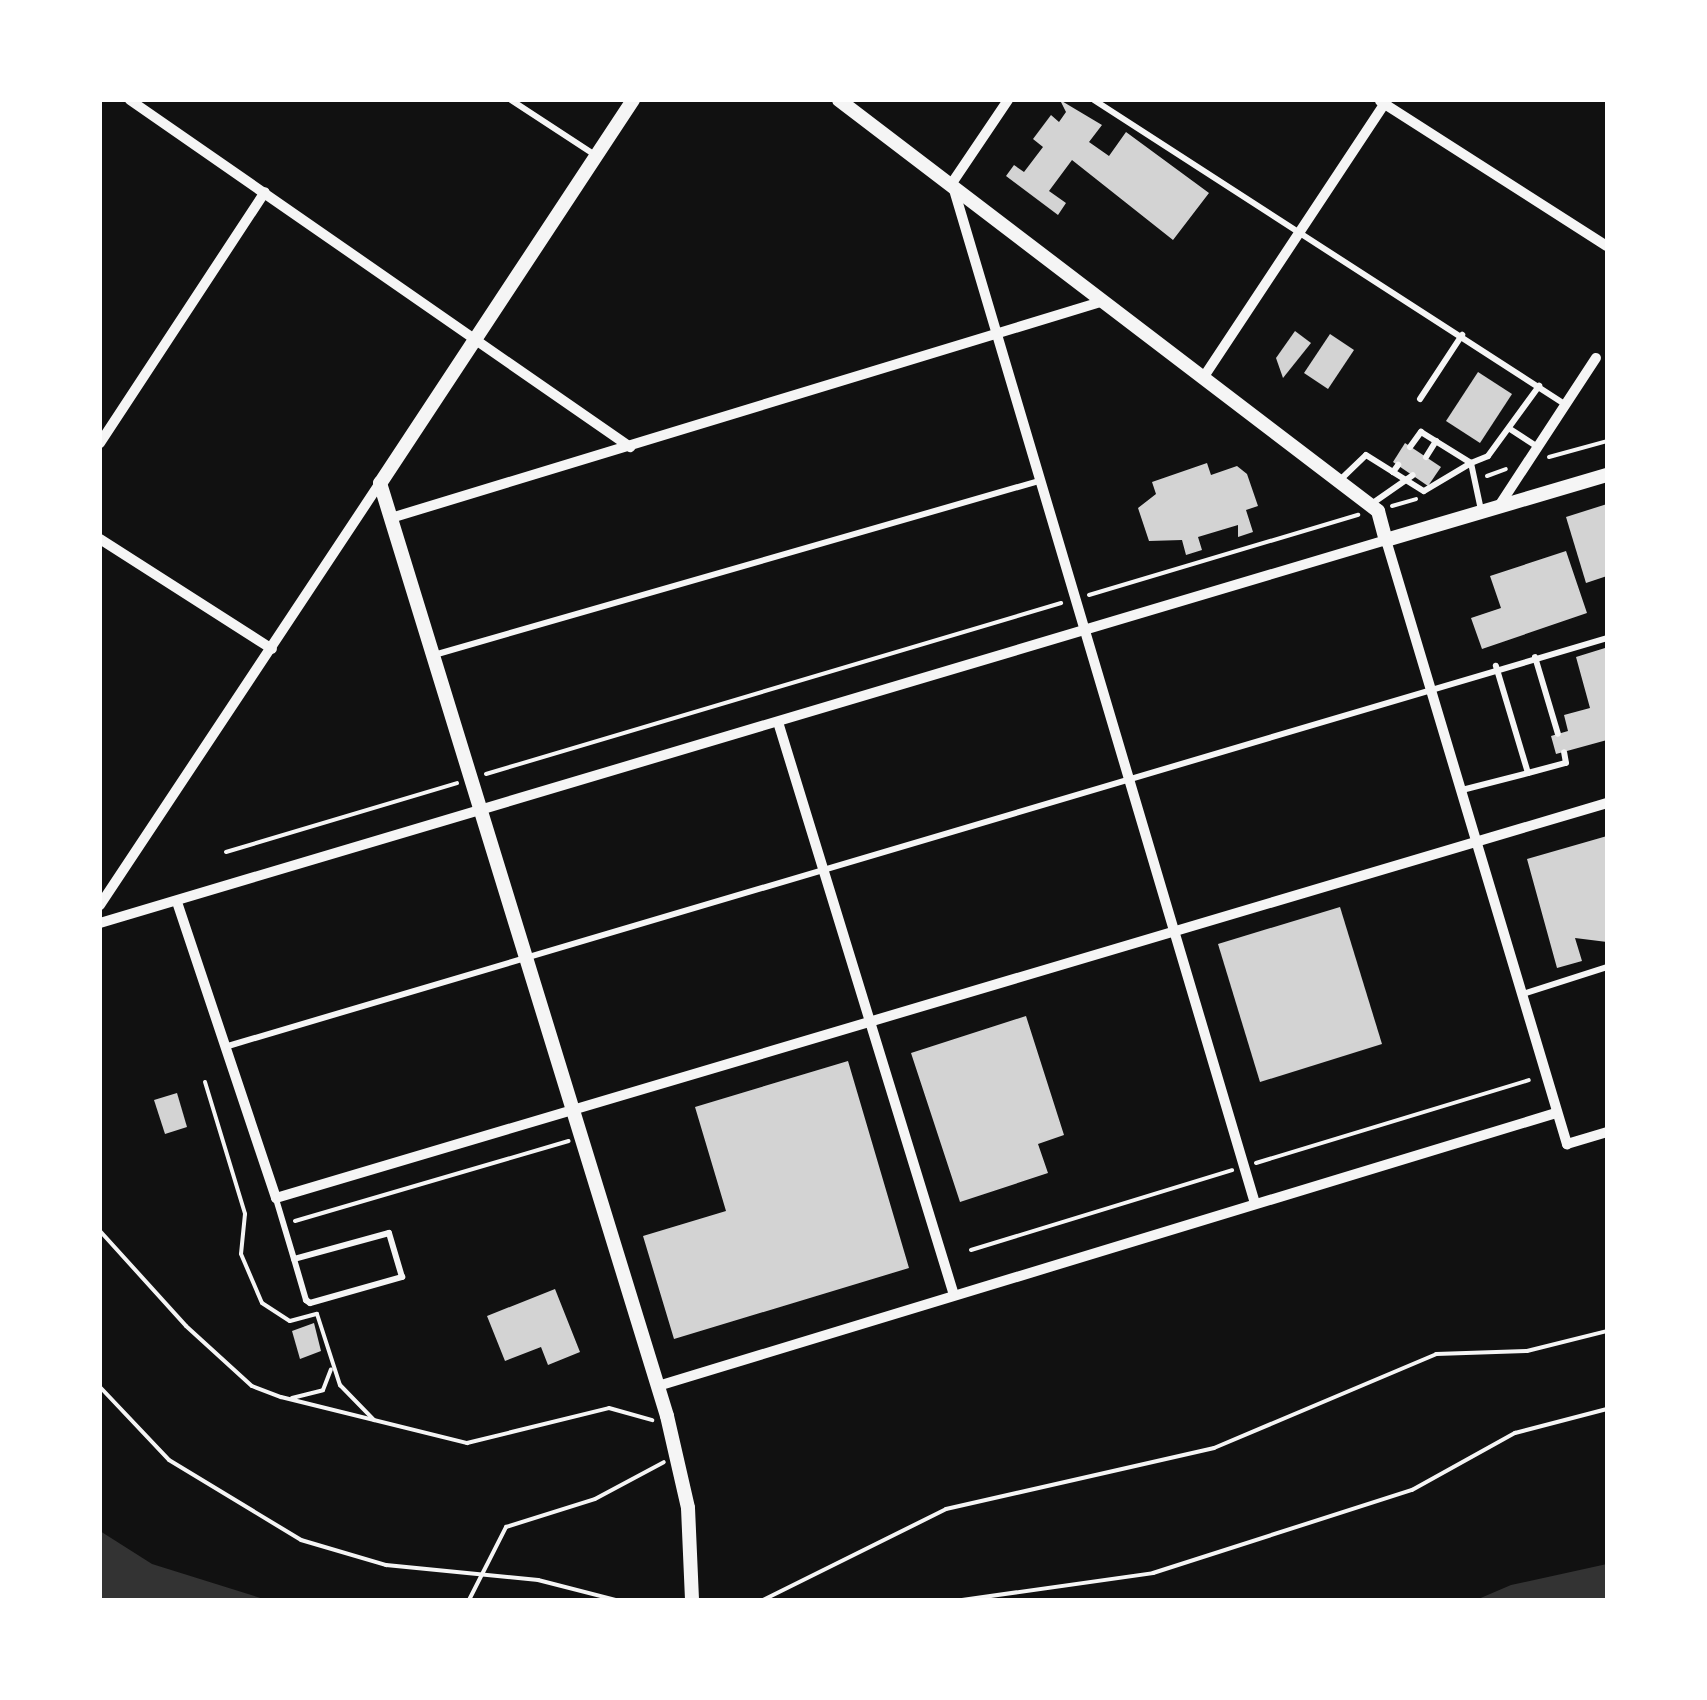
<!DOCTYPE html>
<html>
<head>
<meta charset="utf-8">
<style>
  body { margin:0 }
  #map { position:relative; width:1707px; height:1700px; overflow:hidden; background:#111; font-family:Figtree,sans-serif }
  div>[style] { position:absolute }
  .water>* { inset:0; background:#333 }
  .building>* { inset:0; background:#d3d3d3 }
  .path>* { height:4px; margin:-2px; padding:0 2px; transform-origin:2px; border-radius:2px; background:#f5f5f5 }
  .service>* { height:6px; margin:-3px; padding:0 3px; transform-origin:3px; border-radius:3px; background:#f5f5f5 }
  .minor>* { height:10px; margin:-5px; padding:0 5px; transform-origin:5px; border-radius:5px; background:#f5f5f5 }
  .tertiary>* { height:14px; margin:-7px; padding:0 7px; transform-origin:7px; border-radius:7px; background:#f5f5f5 }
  span { translate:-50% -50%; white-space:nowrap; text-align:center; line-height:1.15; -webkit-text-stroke:8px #fff; paint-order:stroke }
  .frame { position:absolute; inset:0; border:102px solid #fff; pointer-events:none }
</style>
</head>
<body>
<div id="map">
  <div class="water">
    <i style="clip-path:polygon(100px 1531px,152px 1564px,267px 1600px,100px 1600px)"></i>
    <i style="clip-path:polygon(1607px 1564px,1607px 1600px,1476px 1600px,1511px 1585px)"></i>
  </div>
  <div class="building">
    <i style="clip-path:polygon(1060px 100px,1102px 125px,1089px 142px,1109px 156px,1126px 132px,1209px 193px,1173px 240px,1072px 160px,1049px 191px,1066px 203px,1058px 215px,1006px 176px,1014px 165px,1024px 172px,1043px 147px,1033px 139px,1051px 115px,1059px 122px,1066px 112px)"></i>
    <i style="clip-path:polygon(1295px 331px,1311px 343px,1283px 378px,1276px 358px)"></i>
    <i style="clip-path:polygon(1330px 334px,1354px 350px,1328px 389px,1304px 373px)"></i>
    <i style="clip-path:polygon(1478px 372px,1512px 394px,1480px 443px,1446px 421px)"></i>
    <i style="clip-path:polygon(1405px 443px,1441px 467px,1428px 486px,1393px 462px)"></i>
    <i style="clip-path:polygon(1207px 463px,1211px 475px,1237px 466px,1247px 474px,1258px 506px,1246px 510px,1253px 532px,1238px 537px,1238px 525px,1198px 537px,1202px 550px,1186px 555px,1182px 540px,1149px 541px,1138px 508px,1156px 494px,1152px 482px)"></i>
    <i style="clip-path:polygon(1607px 504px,1607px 576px,1586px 583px,1566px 517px)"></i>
    <i style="clip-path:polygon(1566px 551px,1587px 613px,1482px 649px,1471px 618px,1501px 608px,1490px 576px)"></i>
    <i style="clip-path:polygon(1605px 648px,1607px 740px,1556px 754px,1551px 736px,1568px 731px,1564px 715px,1590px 708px,1576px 657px)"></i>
    <i style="clip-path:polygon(1607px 836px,1607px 942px,1575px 938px,1582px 961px,1557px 968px,1527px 859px)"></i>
    <i style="clip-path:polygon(1340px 907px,1382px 1044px,1260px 1082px,1218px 944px)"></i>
    <i style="clip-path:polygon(1026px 1016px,1064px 1135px,1038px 1144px,1048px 1173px,960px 1202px,911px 1053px)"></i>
    <i style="clip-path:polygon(848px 1061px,909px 1268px,674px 1339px,643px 1236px,726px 1211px,695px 1107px)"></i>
    <i style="clip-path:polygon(177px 1093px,187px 1127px,165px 1134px,154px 1100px)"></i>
    <i style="clip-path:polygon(555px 1289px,580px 1352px,548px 1365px,541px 1347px,505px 1361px,487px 1316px)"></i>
    <i style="clip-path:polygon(314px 1323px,321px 1351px,300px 1359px,292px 1331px)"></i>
  </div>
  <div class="path">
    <i style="left:1549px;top:457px;width:60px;rotate:-15.4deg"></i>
    <i style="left:1487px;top:476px;width:20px;rotate:-20deg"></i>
    <i style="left:1392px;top:506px;width:25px;rotate:-16deg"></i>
    <i style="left:1089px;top:595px;width:281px;rotate:-16.6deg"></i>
    <i style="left:486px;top:774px;width:600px;rotate:-16.56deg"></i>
    <i style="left:226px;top:852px;width:241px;rotate:-16.6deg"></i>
    <i style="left:205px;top:1082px;width:138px;rotate:73.1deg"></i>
    <i style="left:245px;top:1214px;width:40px;rotate:95.7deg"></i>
    <i style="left:241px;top:1254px;width:53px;rotate:66.8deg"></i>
    <i style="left:262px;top:1303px;width:33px;rotate:33deg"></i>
    <i style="left:290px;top:1321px;width:28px;rotate:-15deg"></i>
    <i style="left:317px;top:1314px;width:75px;rotate:72.1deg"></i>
    <i style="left:340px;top:1385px;width:49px;rotate:45.8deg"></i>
    <i style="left:1256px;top:1163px;width:285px;rotate:-16.9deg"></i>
    <i style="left:295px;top:1221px;width:285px;rotate:-16.3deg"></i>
    <i style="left:100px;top:1231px;width:128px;rotate:47.8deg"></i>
    <i style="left:186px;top:1326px;width:89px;rotate:42.3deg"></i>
    <i style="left:252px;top:1386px;width:31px;rotate:21deg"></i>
    <i style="left:281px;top:1397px;width:192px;rotate:13.9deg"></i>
    <i style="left:467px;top:1443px;width:146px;rotate:-13.8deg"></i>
    <i style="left:609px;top:1408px;width:45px;rotate:15.6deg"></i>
    <i style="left:971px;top:1250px;width:273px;rotate:-17deg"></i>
    <i style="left:100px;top:1387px;width:100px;rotate:46.6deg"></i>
    <i style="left:169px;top:1460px;width:154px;rotate:31.2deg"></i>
    <i style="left:301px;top:1540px;width:89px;rotate:16.4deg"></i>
    <i style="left:386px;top:1565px;width:153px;rotate:5.6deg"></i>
    <i style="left:538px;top:1580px;width:81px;rotate:14.4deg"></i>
    <i style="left:292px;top:1398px;width:32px;rotate:-14deg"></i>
    <i style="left:323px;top:1390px;width:22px;rotate:-69deg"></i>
    <i style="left:469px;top:1600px;width:82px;rotate:-63.1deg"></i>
    <i style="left:506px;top:1527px;width:93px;rotate:-17.5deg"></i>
    <i style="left:595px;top:1499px;width:78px;rotate:-28.2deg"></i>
    <i style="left:763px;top:1600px;width:204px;rotate:-26.4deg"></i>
    <i style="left:946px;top:1509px;width:275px;rotate:-12.8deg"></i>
    <i style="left:1214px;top:1448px;width:241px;rotate:-22.9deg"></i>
    <i style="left:1436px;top:1354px;width:91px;rotate:-1.9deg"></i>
    <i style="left:1527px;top:1351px;width:82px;rotate:-14deg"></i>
    <i style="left:962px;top:1600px;width:193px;rotate:-8deg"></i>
    <i style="left:1153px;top:1573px;width:272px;rotate:-17.8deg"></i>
    <i style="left:1412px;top:1490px;width:118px;rotate:-29deg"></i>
    <i style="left:1515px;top:1433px;width:95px;rotate:-14.6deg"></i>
  </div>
  <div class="service">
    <i style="left:511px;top:100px;width:100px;rotate:33.2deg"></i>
    <i style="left:1094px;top:100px;width:562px;rotate:32.87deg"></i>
    <i style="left:1420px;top:399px;width:77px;rotate:-56.7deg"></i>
    <i style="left:1510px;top:429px;width:33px;rotate:33deg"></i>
    <i style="left:1410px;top:447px;width:19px;rotate:-54deg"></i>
    <i style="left:1421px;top:432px;width:59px;rotate:31.8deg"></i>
    <i style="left:1471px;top:463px;width:18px;rotate:-22deg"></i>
    <i style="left:1488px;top:456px;width:87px;rotate:-53.9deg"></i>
    <i style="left:1426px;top:457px;width:19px;rotate:-58deg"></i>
    <i style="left:1393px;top:472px;width:36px;rotate:32deg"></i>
    <i style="left:1424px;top:491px;width:55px;rotate:-30.8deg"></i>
    <i style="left:1471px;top:463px;width:48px;rotate:78deg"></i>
    <i style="left:1339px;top:481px;width:37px;rotate:-44deg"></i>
    <i style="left:1366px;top:455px;width:32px;rotate:32deg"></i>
    <i style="left:1393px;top:472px;width:9px;rotate:-54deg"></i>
    <i style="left:1370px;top:505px;width:52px;rotate:-34.9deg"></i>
    <i style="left:434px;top:655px;width:630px;rotate:-16.05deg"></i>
    <i style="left:1535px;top:657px;width:80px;rotate:73.4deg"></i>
    <i style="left:1528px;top:773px;width:39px;rotate:-15deg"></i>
    <i style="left:1566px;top:763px;width:11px;rotate:-100deg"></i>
    <i style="left:1462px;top:790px;width:68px;rotate:-14.4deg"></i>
    <i style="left:1528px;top:773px;width:112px;rotate:-106.7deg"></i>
    <i style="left:1523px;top:994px;width:88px;rotate:-17.8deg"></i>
    <i style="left:228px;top:1046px;width:1438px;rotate:-16.48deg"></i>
    <i style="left:276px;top:1199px;width:63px;rotate:73.3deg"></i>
    <i style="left:294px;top:1259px;width:43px;rotate:73.7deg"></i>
    <i style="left:306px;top:1300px;width:5px;rotate:37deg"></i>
    <i style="left:310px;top:1303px;width:96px;rotate:-15.8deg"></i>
    <i style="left:402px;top:1277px;width:46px;rotate:-106.5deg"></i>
    <i style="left:389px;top:1233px;width:98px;rotate:164.7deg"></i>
  </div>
  <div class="minor">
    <i style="left:130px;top:100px;width:609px;rotate:34.76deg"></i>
    <i style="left:1008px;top:100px;width:100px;rotate:124deg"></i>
    <i style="left:952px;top:183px;width:1064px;rotate:73.46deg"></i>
    <i style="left:1380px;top:101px;width:269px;rotate:32.6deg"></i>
    <i style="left:1205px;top:375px;width:330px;rotate:-56.5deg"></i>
    <i style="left:100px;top:443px;width:300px;rotate:-56.7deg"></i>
    <i style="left:1499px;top:506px;width:177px;rotate:-56.8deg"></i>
    <i style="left:391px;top:518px;width:745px;rotate:-16.93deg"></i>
    <i style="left:100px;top:539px;width:204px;rotate:32.6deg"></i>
    <i style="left:778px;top:722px;width:599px;rotate:72.93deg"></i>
    <i style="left:100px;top:905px;width:506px;rotate:-56.44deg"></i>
    <i style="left:178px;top:905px;width:309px;rotate:71.5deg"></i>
    <i style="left:276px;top:1198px;width:1388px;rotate:-16.53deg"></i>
    <i style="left:100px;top:923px;width:1342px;rotate:-16.58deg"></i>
    <i style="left:1386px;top:540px;width:631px;rotate:73.32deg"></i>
    <i style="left:1567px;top:1144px;width:42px;rotate:-16.7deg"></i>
    <i style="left:658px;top:1386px;width:939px;rotate:-16.91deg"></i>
  </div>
  <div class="tertiary">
    <i style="left:633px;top:100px;width:459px;rotate:123.4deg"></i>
    <i style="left:380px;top:483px;width:976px;rotate:72.9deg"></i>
    <i style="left:667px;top:1416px;width:94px;rotate:77.1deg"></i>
    <i style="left:688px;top:1508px;width:92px;rotate:87.5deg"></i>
    <i style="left:839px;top:100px;width:678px;rotate:37.33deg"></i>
    <i style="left:1378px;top:511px;width:30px;rotate:75deg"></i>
    <i style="left:1386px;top:540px;width:230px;rotate:-16.4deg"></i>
  </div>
  <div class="frame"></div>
</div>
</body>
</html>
